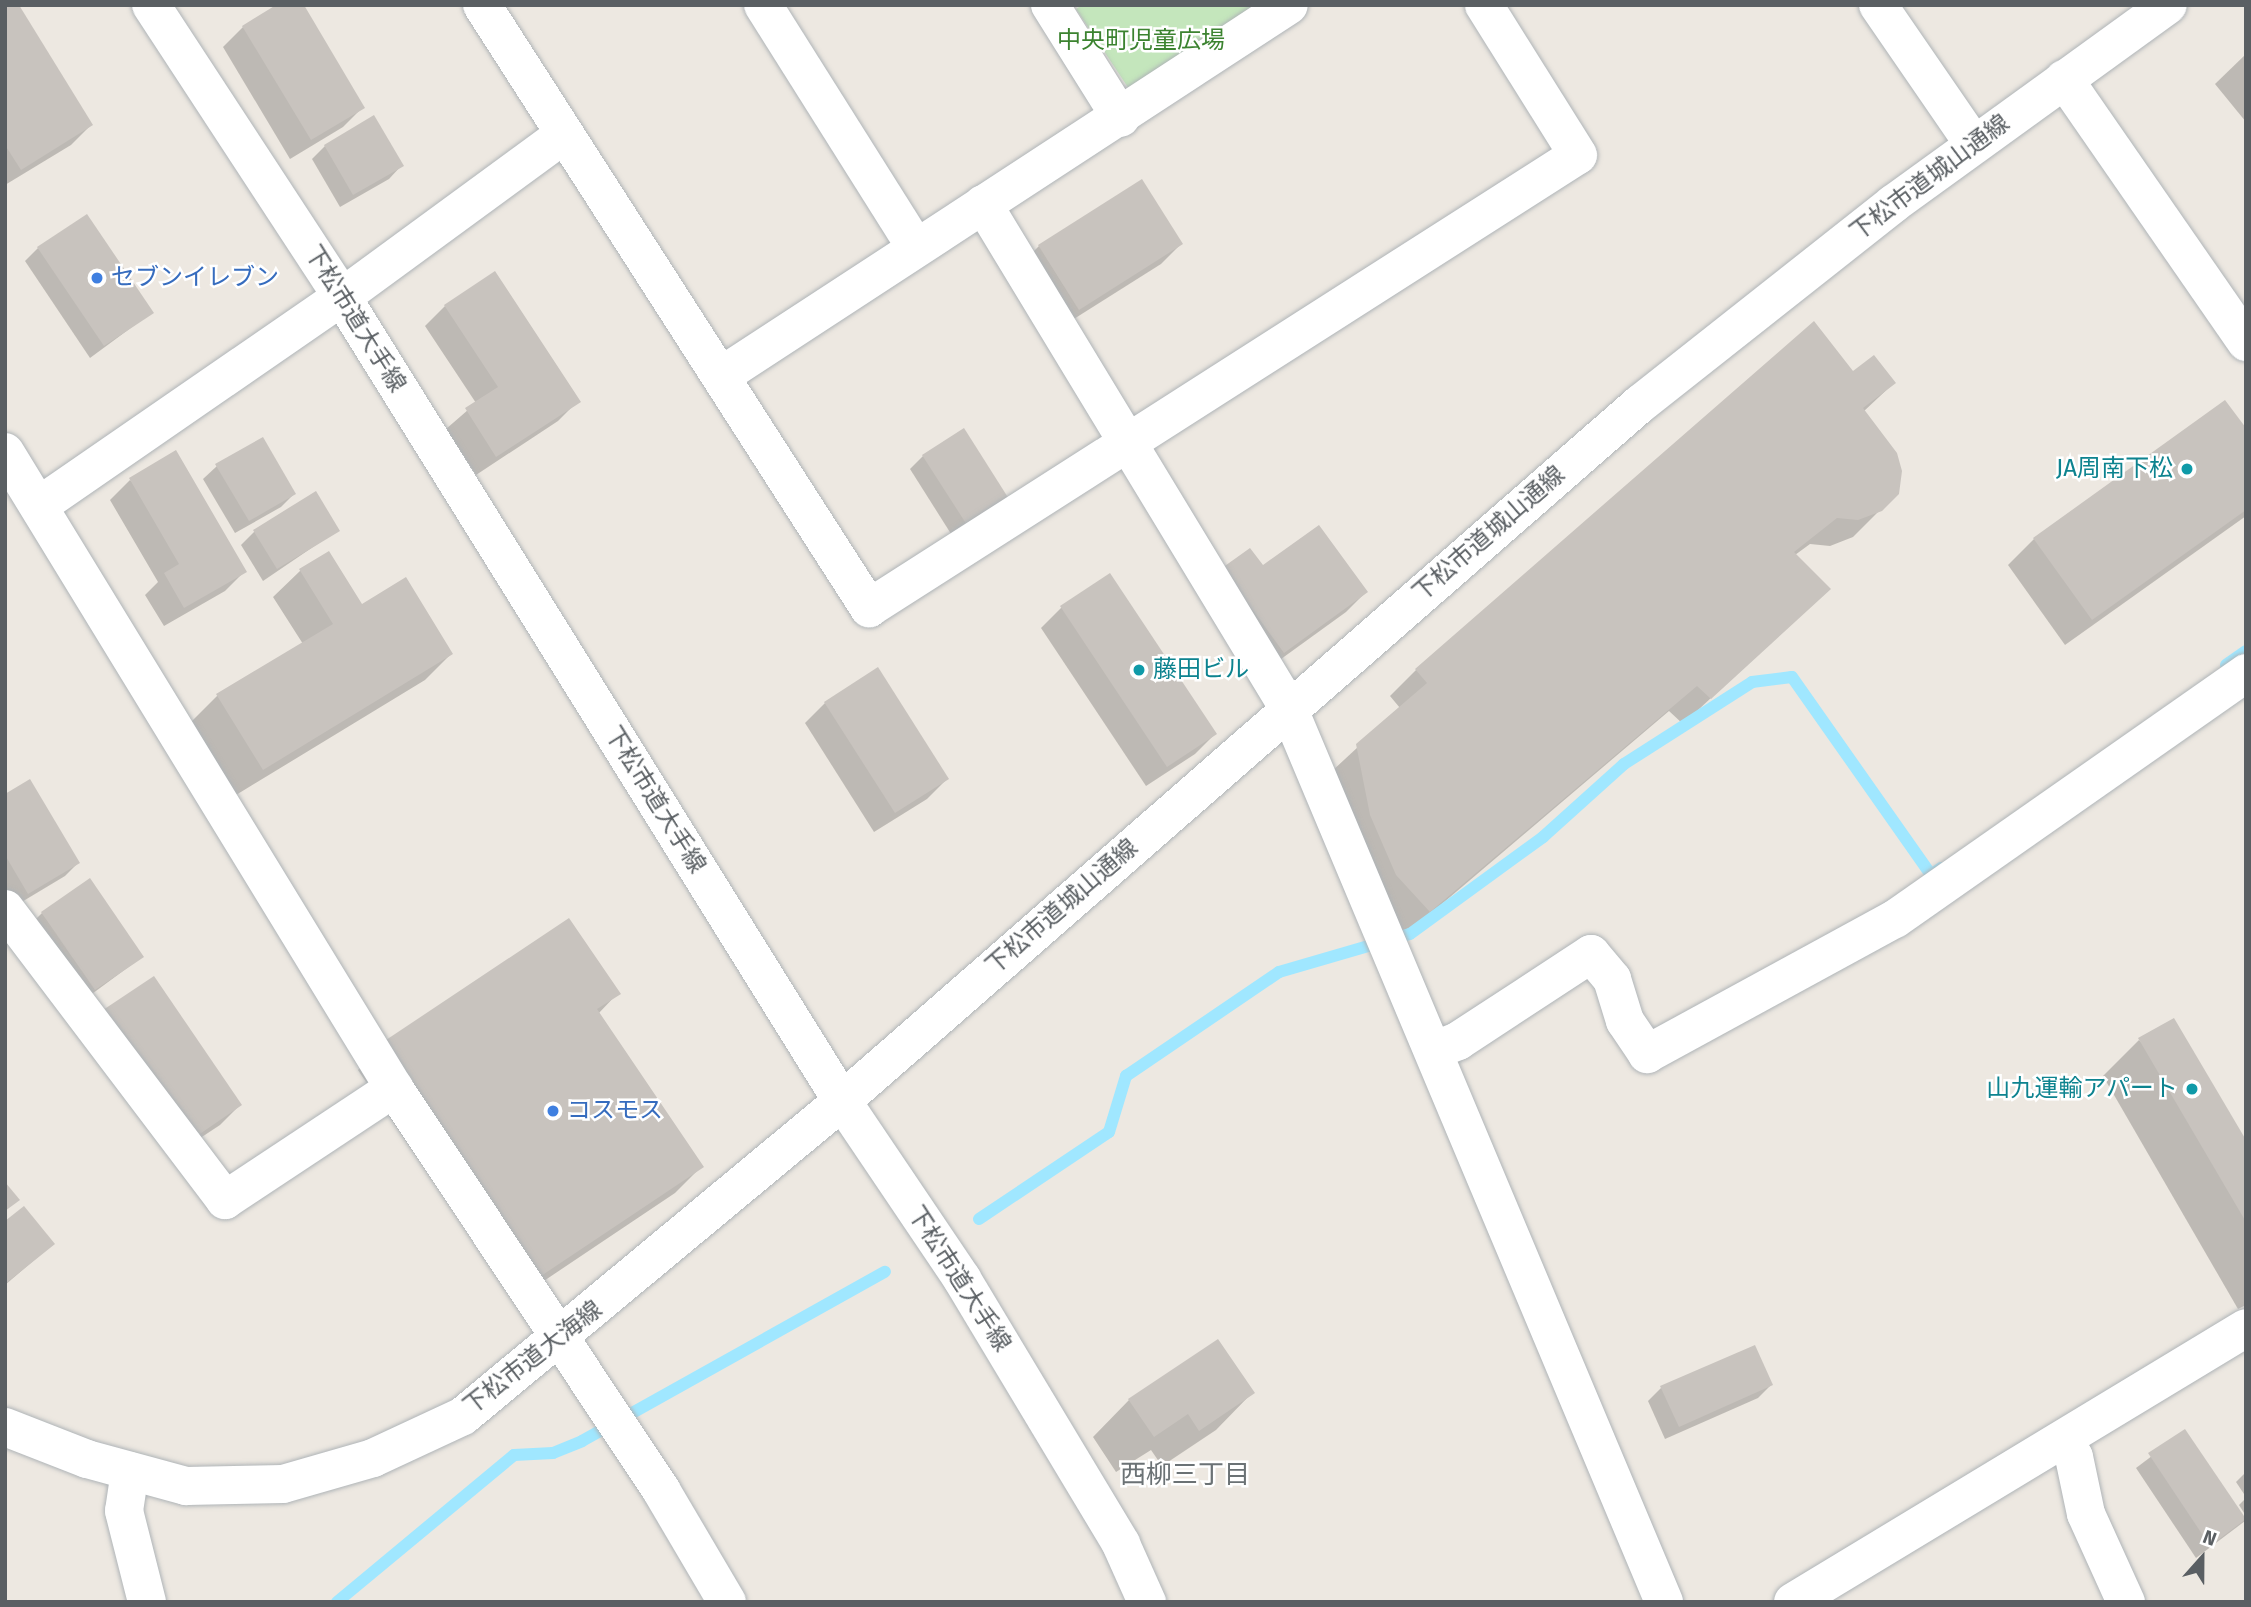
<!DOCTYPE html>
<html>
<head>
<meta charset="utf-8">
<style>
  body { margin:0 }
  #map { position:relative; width:2251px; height:1607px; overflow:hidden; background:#ede8e1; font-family:"Fira Sans","Noto Sans JP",sans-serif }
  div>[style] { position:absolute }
  .green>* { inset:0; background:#c4e6bc }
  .shadow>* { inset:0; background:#0003 }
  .stream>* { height:12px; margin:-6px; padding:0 6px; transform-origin:6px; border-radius:6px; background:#a0e7ff }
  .building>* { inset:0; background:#c8c3be }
  .roads { filter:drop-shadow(0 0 2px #afb4b7) drop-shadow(0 0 2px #afb4b7) }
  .minor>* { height:38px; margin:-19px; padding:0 19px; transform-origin:19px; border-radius:19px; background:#fff }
  .tertiary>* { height:38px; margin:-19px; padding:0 19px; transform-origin:19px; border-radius:19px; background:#fff }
  .dots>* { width:19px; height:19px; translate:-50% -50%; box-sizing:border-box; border:4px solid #fff; border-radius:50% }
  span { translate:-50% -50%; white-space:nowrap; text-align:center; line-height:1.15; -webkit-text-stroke:5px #fff; paint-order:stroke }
  .park-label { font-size:24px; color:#3c8330 }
  .street-label { font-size:24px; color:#5a5f63 }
  .shop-label { font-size:24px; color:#366cbe }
  .left { translate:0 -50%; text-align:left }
  .culture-label { font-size:24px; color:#0d838f }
  .right { translate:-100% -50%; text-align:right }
  .neighbourhood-label { font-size:26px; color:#6b7275 }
  .frame { position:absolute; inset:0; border:7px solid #5a5f63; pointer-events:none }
  .north { position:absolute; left:2167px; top:1523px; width:70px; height:70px; -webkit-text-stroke:5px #fff; paint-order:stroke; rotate:21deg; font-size:19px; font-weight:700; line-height:28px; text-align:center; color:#5a5f63 }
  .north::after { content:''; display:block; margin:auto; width:24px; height:32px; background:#5a5f63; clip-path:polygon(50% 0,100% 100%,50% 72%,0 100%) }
</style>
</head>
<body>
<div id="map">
  <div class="green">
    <i style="clip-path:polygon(1082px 5px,1260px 5px,1131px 92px,1076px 9px)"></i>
  </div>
  <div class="shadow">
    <i style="clip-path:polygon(5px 5px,91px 125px,71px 145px,5px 185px)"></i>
    <i style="clip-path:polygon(243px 27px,363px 107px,343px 127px,290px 159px,223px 47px)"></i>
    <i style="clip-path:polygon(2246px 54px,2246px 122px,2215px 84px)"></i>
    <i style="clip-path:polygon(325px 146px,402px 165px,389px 179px,340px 207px,312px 159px)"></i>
    <i style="clip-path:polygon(1141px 182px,1181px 244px,1161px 264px,1058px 329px,1019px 266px,1039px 246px)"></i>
    <i style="clip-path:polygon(38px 248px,151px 313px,90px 358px,25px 261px)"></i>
    <i style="clip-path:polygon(445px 306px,578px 401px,558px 421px,476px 475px,446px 429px,476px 403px,425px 326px)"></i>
    <i style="clip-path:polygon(1853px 373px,1894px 383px,1863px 412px,1880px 510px,1853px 537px,1830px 546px,1810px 544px,1795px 555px,1828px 589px,1683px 724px,1669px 711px,1403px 937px,1331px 772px,1400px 708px,1390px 696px,1416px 670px)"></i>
    <i style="clip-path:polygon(2225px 402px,2246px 431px,2246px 516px,2065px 645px,2008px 565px,2034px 539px)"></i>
    <i style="clip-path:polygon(923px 456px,1006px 498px,953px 537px,910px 469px)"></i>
    <i style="clip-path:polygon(217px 466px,294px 494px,281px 507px,235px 533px,203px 479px)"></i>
    <i style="clip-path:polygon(130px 480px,245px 571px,225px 591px,164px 626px,145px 595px,158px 582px,110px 500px)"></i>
    <i style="clip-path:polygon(338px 530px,263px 581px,241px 545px,254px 532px)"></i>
    <i style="clip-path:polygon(328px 553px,361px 606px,451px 654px,425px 680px,236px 795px,191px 722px,217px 696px,303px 644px,273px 597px,300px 571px)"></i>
    <i style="clip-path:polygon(1263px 567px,1366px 592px,1346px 612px,1263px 672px,1203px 590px)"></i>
    <i style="clip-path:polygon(1110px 575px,1215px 734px,1195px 754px,1146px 786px,1041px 628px,1061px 608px)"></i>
    <i style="clip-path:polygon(825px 703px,947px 779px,927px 799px,874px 832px,805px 723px)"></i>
    <i style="clip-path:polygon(5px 796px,78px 863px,65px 876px,15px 906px,5px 890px)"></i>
    <i style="clip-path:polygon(42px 913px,142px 957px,81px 1002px,29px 926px)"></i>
    <i style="clip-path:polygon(618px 993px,598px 1014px,701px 1167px,675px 1193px,514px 1301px,358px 1070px,384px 1043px)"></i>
    <i style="clip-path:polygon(84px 1031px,240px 1105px,220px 1125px,170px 1158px)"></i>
    <i style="clip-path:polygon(2139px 1040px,2246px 1144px,2246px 1305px,2238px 1309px,2103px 1076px)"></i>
    <i style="clip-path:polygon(5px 1223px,53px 1244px,5px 1285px)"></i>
    <i style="clip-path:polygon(1771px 1385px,1758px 1398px,1665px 1439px,1648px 1401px,1661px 1388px)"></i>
    <i style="clip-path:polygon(1252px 1393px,1216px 1430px,1162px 1466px,1151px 1450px,1116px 1472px,1093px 1437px,1129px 1400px)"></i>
    <i style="clip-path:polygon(2185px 1431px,2245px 1521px,2196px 1558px,2136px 1468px)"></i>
    <i style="clip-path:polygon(2246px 1472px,2246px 1497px,2236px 1482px)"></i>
    <i style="clip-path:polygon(2246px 1498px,2246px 1516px,2239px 1505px)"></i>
  </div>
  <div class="stream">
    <i style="left:2226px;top:665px;width:24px;rotate:-35deg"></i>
    <i style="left:979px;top:1219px;width:156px;rotate:-33.8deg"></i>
    <i style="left:1109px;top:1132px;width:59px;rotate:-73.1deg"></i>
    <i style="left:1126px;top:1076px;width:185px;rotate:-34.2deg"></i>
    <i style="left:1279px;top:972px;width:136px;rotate:-16.2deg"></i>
    <i style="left:1410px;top:934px;width:165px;rotate:-36.1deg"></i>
    <i style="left:1543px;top:837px;width:109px;rotate:-42deg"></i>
    <i style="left:1624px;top:764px;width:152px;rotate:-32.6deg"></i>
    <i style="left:1752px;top:682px;width:40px;rotate:-7.1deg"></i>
    <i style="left:1792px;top:677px;width:242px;rotate:54.9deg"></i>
    <i style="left:1931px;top:875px;width:12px;rotate:-35deg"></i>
    <i style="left:337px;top:1602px;width:230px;rotate:-39.7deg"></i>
    <i style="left:514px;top:1455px;width:39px;rotate:-3deg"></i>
    <i style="left:553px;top:1453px;width:31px;rotate:-22deg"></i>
    <i style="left:582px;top:1441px;width:347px;rotate:-29.2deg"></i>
  </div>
  <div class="building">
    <i style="clip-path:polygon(5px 5px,19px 5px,93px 125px,21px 170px,5px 145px)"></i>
    <i style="clip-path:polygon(276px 5px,304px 5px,365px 108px,311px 140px,242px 26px)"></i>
    <i style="clip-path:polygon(374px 115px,404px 166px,353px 195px,324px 145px)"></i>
    <i style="clip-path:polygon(1142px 179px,1183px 244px,1079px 310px,1038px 245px)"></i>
    <i style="clip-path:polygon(87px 214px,154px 313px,104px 346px,37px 247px)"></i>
    <i style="clip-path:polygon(495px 271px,581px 402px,496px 457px,465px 408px,498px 387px,444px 305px)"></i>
    <i style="clip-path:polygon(1814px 321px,1853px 371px,1874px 355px,1896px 383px,1863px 408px,1897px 453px,1902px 471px,1899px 494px,1882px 511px,1858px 520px,1837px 518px,1794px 552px,1831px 589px,1711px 699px,1697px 686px,1430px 912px,1396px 875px,1370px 815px,1356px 744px,1427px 683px,1415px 669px)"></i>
    <i style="clip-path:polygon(2225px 400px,2246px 428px,2246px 510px,2092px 620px,2033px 538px)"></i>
    <i style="clip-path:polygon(964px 428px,1009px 499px,967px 525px,922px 455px)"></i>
    <i style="clip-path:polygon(263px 437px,296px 494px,249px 521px,215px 464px)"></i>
    <i style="clip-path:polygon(176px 450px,247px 572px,184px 608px,164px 573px,179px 564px,129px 478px)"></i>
    <i style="clip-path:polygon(316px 491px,340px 531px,277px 569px,253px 530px)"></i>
    <i style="clip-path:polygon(1319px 525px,1368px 592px,1284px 653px,1222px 568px,1250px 548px,1263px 565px)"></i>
    <i style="clip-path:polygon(329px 551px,362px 604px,406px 577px,453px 654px,263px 770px,216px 694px,333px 624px,299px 569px)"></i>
    <i style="clip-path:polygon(1110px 573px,1217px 734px,1167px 767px,1060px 606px)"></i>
    <i style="clip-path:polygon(878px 667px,949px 779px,895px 813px,824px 702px)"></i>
    <i style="clip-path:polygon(30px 779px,80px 863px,28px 894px,5px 855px,5px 794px)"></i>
    <i style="clip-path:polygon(90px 878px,144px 957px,95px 990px,41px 912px)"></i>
    <i style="clip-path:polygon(569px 918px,621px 994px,597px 1009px,704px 1167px,541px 1276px,383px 1042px)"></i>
    <i style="clip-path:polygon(154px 976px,242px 1105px,191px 1140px,103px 1010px)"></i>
    <i style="clip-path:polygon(2174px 1018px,2246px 1140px,2246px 1222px,2138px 1038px)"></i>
    <i style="clip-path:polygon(5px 1182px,20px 1200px,5px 1211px)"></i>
    <i style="clip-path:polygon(24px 1206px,55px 1244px,5px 1284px,5px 1221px)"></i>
    <i style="clip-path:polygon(1218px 1339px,1255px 1393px,1199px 1431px,1188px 1414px,1154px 1437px,1128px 1399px)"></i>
    <i style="clip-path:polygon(1755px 1345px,1773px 1385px,1679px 1427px,1660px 1386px)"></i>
    <i style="clip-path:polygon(2185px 1429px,2246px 1519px,2210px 1546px,2148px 1453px)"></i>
  </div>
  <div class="roads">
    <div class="minor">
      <i style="left:482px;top:5px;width:717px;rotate:57.31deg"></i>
      <i style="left:869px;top:608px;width:841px;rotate:-32.58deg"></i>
      <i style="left:1578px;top:155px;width:177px;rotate:-122.1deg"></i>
      <i style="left:763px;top:5px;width:285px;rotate:57.8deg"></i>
      <i style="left:1050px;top:5px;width:133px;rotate:57.9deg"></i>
      <i style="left:1878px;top:5px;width:168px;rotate:55.5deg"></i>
      <i style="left:2064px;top:79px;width:320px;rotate:55.3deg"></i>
      <i style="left:983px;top:204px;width:588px;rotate:58.77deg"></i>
      <i style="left:1288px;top:707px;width:971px;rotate:67.21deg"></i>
      <i style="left:721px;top:376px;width:678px;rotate:-33.15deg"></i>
      <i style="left:5px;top:452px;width:746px;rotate:58.55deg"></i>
      <i style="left:394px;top:1088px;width:483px;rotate:56.4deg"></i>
      <i style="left:661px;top:1490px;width:130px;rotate:59.5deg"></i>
      <i style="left:40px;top:505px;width:367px;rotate:-34.6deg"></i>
      <i style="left:342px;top:297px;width:274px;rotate:-36.2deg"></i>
      <i style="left:5px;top:909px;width:365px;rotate:52.9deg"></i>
      <i style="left:225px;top:1200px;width:203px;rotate:-33.5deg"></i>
      <i style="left:1435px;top:1050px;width:25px;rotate:-21deg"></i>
      <i style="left:1458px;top:1041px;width:159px;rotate:-33.2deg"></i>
      <i style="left:1591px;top:954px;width:33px;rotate:50deg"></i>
      <i style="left:1612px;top:979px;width:44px;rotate:72.8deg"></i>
      <i style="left:1625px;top:1021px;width:40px;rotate:56deg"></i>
      <i style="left:1647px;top:1054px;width:282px;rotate:-28.6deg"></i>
      <i style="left:1895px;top:919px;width:429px;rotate:-35deg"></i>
      <i style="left:2065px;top:1441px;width:18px;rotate:61deg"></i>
      <i style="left:2074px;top:1457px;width:58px;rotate:78.1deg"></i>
      <i style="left:2086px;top:1514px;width:97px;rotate:65.6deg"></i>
      <i style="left:130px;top:1471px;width:40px;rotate:98.5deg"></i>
      <i style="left:124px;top:1511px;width:94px;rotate:75.8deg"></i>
      <i style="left:1793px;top:1602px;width:529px;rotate:-31.17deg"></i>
    </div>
    <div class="tertiary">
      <i style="left:151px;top:5px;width:349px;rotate:56.8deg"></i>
      <i style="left:342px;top:297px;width:947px;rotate:58.12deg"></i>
      <i style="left:842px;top:1101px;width:215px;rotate:56deg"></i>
      <i style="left:962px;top:1279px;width:309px;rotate:59deg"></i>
      <i style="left:1121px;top:1544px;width:64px;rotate:65.9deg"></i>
      <i style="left:5px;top:1427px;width:88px;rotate:21.3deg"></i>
      <i style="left:87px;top:1459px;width:103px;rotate:15.3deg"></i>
      <i style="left:186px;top:1486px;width:97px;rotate:-1.2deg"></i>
      <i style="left:283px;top:1484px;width:94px;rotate:-16.1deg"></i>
      <i style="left:373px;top:1458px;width:99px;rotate:-25deg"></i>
      <i style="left:463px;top:1416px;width:493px;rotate:-39.7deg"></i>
      <i style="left:842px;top:1101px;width:1060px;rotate:-41.14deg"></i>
      <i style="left:1640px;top:404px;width:323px;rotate:-38.3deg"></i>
      <i style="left:1893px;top:204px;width:339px;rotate:-35.9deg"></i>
    </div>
  </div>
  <div class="dots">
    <i style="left:97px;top:278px;background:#3f7fe0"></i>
    <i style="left:2187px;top:469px;background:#0f9aa8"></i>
    <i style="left:1139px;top:670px;background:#0f9aa8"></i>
    <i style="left:2192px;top:1089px;background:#0f9aa8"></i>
    <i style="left:553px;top:1111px;background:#3f7fe0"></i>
  </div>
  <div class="park-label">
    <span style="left:1141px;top:41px">中央町児童広場</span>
  </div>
  <div class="street-label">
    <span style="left:1930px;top:178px;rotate:-37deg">下松市道城山通線</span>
    <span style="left:355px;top:319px;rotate:58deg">下松市道大手線</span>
    <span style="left:1489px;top:534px;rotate:-41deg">下松市道城山通線</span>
    <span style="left:655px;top:800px;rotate:58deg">下松市道大手線</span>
    <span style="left:1062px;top:907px;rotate:-41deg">下松市道城山通線</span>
    <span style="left:959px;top:1279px;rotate:57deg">下松市道大手線</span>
    <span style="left:533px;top:1358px;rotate:-38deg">下松市道大海線</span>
  </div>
  <div class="shop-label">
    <span class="left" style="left:111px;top:278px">セブンイレブン</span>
    <span class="left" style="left:567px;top:1111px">コスモス</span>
  </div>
  <div class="culture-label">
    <span class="right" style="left:2173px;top:469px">JA周南下松</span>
    <span class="left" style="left:1153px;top:670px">藤田ビル</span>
    <span class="right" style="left:2178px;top:1089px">山九運輸アパート</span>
  </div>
  <div class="neighbourhood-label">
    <span style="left:1185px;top:1475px">西柳三丁目</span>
  </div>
  <div class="frame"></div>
  <div class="north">N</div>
</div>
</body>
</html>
